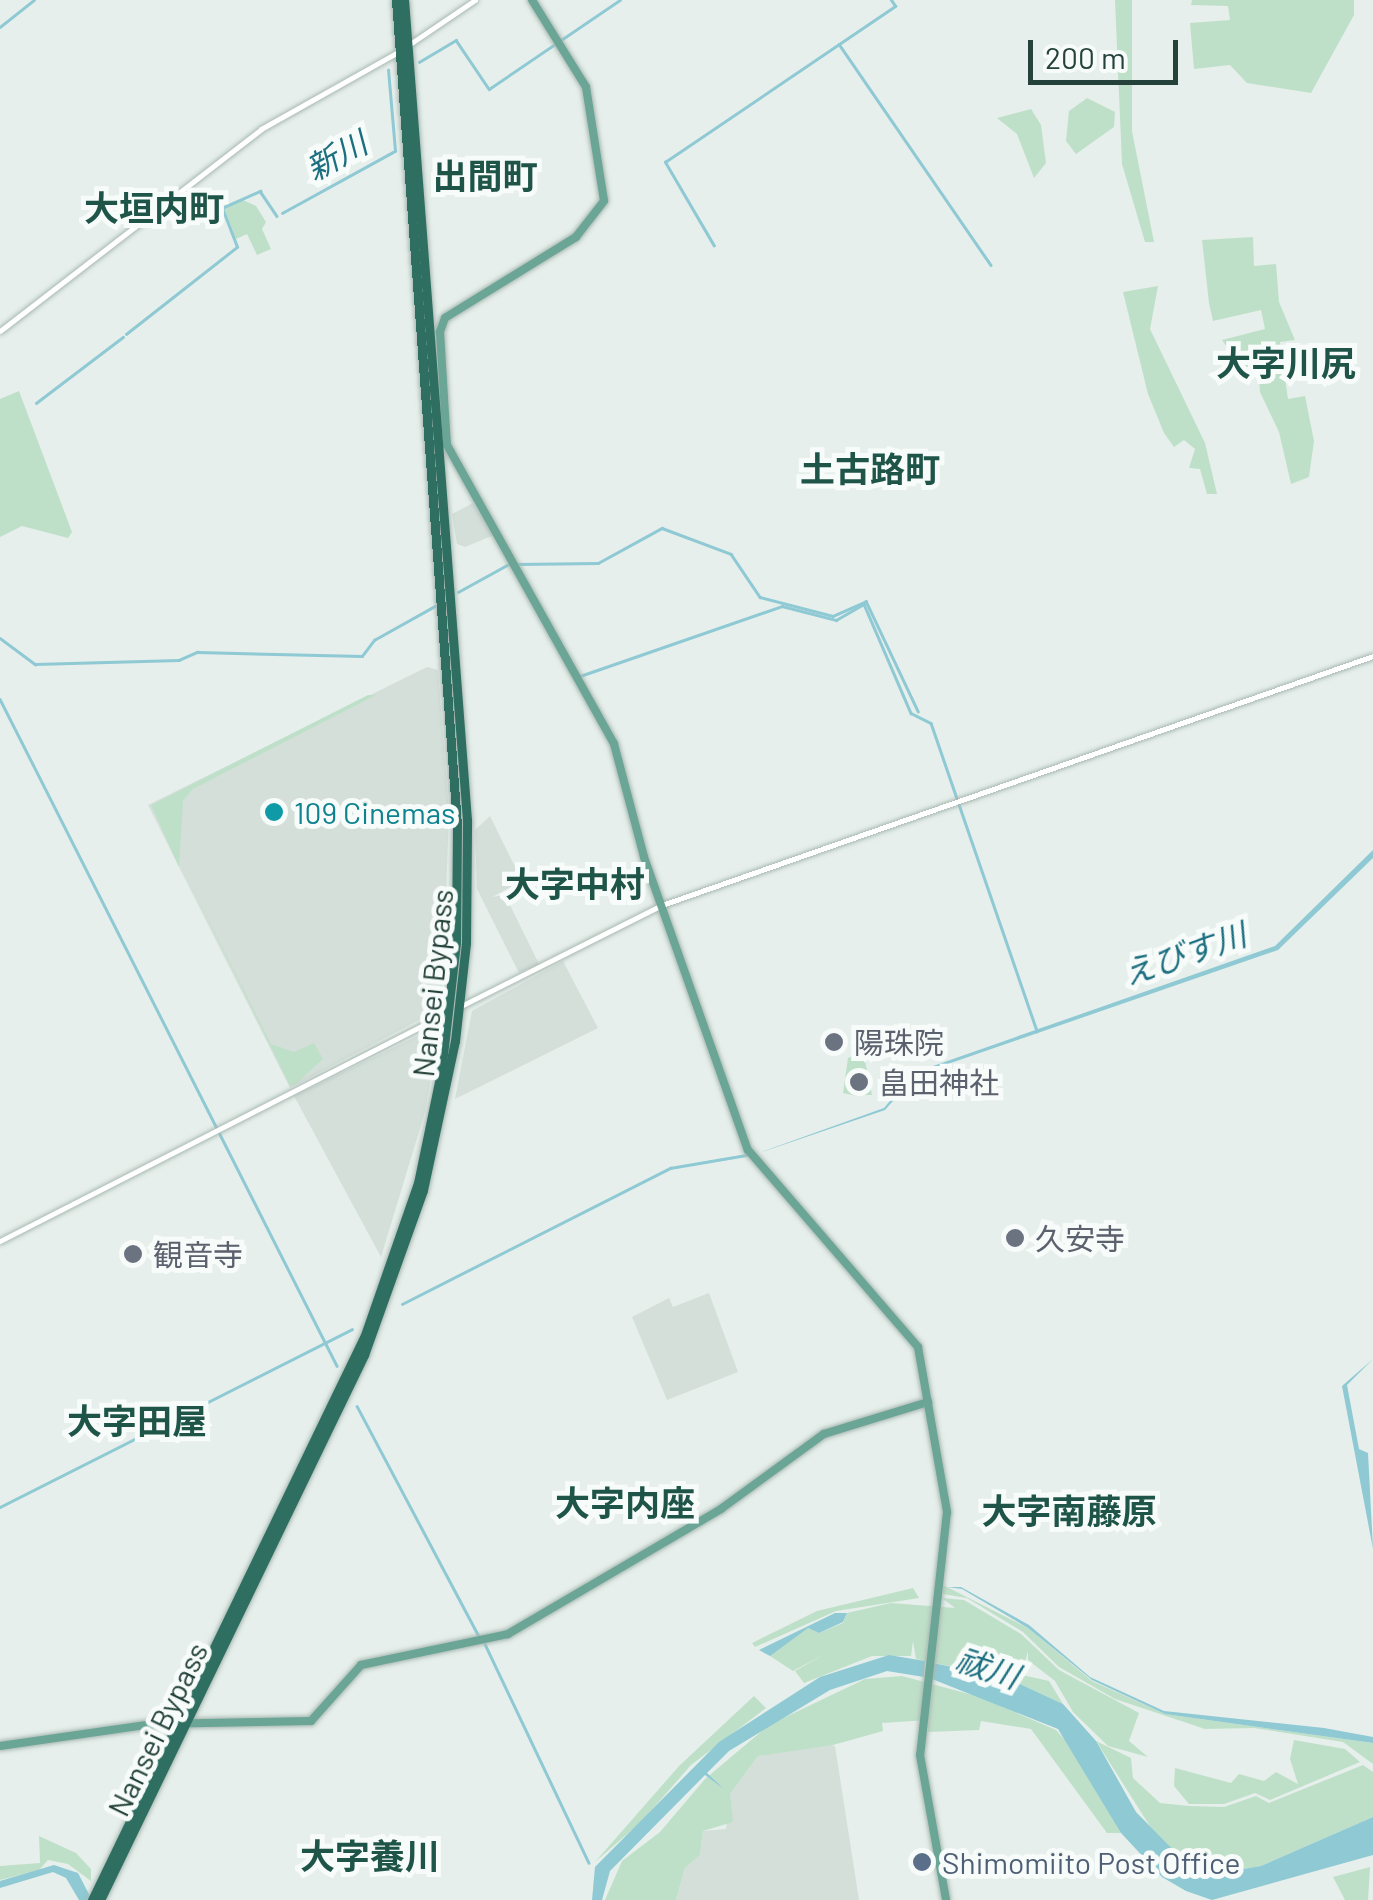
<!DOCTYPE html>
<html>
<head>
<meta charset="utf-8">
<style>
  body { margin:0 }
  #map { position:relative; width:1373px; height:1900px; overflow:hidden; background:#e6efeb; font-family:Barlow,"Noto Sans JP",sans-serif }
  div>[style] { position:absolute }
  .built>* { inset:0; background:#d4dfda }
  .green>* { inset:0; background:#bfe0c8 }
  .water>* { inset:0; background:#8ec9d4 }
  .stream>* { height:2.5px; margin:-1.25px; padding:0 1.25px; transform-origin:1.25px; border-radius:1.25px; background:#8ec9d4 }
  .roads { filter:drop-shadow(0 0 2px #a8b8b2) drop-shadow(0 0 2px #a8b8b2) }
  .minor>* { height:5px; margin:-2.5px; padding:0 2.5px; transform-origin:2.5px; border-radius:2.5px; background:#fff }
  .major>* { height:8px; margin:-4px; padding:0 4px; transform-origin:4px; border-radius:4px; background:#6aa596 }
  .highway>* { height:9px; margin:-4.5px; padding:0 4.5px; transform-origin:4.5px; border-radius:4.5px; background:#2f6f62 }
  .dots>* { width:28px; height:28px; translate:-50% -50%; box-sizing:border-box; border:5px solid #f7fbf9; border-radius:50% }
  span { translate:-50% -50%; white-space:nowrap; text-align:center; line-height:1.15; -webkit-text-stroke:10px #f7fbf9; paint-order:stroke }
  .culture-label { font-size:30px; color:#0d838f }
  .left { translate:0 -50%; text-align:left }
  .street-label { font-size:30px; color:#24423a }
  .worship-label { font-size:30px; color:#5b616d }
  .service-label { font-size:30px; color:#4e5e75 }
  .water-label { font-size:32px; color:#1c6f80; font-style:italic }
  .quarter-label { font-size:35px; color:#1f5548; font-weight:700 }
  .scale { position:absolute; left:1028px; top:40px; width:150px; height:45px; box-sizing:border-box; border:5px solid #24423a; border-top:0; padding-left:12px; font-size:30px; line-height:35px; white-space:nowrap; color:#24423a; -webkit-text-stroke:8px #f7fbf9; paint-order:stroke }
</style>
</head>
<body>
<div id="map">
  <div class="built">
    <i style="clip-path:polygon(473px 503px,494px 535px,465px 547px,457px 544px,452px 514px)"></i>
    <i style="clip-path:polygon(427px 667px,438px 670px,449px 814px,442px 997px,421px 1019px,290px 1088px,148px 805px)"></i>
    <i style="clip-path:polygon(490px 816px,522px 881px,492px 897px,505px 895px,539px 964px,519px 973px,477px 889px,475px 830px)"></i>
    <i style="clip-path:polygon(563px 961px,598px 1028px,455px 1099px,472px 1011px)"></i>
    <i style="clip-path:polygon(432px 1029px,439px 1033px,425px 1112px,381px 1257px,294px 1096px)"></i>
    <i style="clip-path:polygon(709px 1293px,738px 1372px,667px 1400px,632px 1317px,669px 1298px,673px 1307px)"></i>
    <i style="clip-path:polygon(824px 1743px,835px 1746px,859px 1900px,676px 1900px,685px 1868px,700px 1855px,703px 1831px,726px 1829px,730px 1794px,758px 1756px)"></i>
  </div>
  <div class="green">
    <i style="clip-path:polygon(1115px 0,1132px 0,1132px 131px,1154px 242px,1145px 242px,1122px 164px)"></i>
    <i style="clip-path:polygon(1192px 0,1354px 0,1354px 15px,1311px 93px,1247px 83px,1230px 65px,1194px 69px,1190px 23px,1230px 20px,1228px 6px,1191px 5px)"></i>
    <i style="clip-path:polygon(1087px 98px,1115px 112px,1114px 127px,1076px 154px,1066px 141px,1069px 111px)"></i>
    <i style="clip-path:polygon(1031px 109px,1041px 125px,1046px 163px,1034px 178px,1017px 134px,997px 118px)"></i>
    <i style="clip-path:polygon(243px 200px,256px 206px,266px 222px,262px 229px,271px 249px,257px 255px,247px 234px,236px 239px,224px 208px)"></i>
    <i style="clip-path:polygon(1253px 237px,1254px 266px,1276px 264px,1279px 302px,1295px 340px,1280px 342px,1288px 399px,1305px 396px,1314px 441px,1309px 477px,1291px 484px,1279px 432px,1260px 392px,1258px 364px,1242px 368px,1222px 340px,1265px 329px,1261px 310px,1213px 321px,1209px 303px,1202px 240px)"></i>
    <i style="clip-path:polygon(1158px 286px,1150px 329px,1205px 443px,1217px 494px,1207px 494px,1200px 469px,1189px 468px,1195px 449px,1184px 440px,1174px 447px,1164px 433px,1148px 394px,1123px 292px)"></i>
    <i style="clip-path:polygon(19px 391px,72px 532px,68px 538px,22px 526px,0 537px,0 399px)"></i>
    <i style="clip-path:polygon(368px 695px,376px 695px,193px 789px,183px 801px,179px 867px,151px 805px)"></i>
    <i style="clip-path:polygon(184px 870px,271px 1044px,294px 1052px,314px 1043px,323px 1059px,296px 1084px,290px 1086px)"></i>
    <i style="clip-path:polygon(863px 1051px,872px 1095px,861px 1095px,866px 1082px,858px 1075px,851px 1082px,857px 1096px,843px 1093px,848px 1058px)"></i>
    <i style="clip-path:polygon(943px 1585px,1028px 1628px,1092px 1681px,1165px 1714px,1373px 1743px,1373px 1764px,1343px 1742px,1254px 1728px,1205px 1729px,1115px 1699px,1059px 1667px,1023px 1632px,967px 1598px,943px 1594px)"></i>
    <i style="clip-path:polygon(913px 1588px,919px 1598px,836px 1611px,755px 1647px,752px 1643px,817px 1611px)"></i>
    <i style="clip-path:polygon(942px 1598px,964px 1600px,1021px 1634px,1059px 1670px,1139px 1713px,1129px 1741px,1148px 1757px,1108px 1746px,1073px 1712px,1055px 1681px,1028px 1660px,1028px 1651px,1022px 1675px,1049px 1681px,1063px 1704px,1009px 1679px,916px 1659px,913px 1641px,911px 1656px,872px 1656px,804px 1683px,795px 1671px,825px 1654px,793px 1671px,770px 1656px,782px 1642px,808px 1628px,819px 1633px,843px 1623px,847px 1613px,891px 1603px,955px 1608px)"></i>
    <i style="clip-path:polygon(902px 1676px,980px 1697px,1056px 1730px,1076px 1752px,1121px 1833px,1107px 1833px,1031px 1729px,981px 1721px,979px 1730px,928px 1732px,928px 1720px,882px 1723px,883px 1731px,833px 1745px,758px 1756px,730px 1794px,733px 1822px,703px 1831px,700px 1855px,685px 1868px,676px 1900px,605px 1900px,622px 1861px,660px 1832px,705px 1779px,769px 1725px,865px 1679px)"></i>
    <i style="clip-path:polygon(754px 1696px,766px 1708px,691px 1765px,642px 1821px,595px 1862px,679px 1766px)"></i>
    <i style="clip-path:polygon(1294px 1740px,1345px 1749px,1360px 1762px,1270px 1800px,1255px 1793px,1224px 1804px,1189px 1804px,1174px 1786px,1175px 1768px,1231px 1783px,1239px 1774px,1264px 1781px,1276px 1772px,1298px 1784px,1290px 1759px)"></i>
    <i style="clip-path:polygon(1096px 1741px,1131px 1758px,1133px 1778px,1160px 1803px,1189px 1806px,1224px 1807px,1256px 1796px,1269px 1803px,1363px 1765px,1373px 1772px,1373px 1817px,1261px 1866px,1215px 1874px,1186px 1863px,1160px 1842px)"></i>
    <i style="clip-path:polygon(39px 1836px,76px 1853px,91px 1869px,91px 1881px,68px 1864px,48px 1860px,39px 1870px,0 1880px,0 1866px,40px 1863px)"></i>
    <i style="clip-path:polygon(1370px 1867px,1368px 1900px,1345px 1900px,1333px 1877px)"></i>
  </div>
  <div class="water">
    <i style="clip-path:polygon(1373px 850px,1373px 858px,1278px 950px,916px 1075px,885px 1110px,756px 1154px,884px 1108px,913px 1073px,1275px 946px)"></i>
    <i style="clip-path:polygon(1373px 1359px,1347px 1385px,1359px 1449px,1368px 1453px,1373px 1549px,1342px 1386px)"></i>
    <i style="clip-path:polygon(947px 1587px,961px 1587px,1029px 1625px,1090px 1677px,1164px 1711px,1324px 1728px,1373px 1737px,1373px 1743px,1165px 1714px,1092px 1680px,1028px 1628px,962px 1589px)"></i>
    <i style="clip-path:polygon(835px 1613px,847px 1613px,843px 1622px,819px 1633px,808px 1628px,770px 1656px,759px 1650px)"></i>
    <i style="clip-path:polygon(889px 1655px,925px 1661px,924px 1677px,887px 1671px,830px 1690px,729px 1751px,707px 1773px,724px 1789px,705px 1775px,610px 1871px,602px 1900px,592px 1900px,595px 1867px,719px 1742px,820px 1677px)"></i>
    <i style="clip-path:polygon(933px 1663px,1009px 1679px,1063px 1704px,1096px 1741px,1136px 1812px,1186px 1863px,1215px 1874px,1261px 1866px,1373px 1817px,1373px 1855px,1212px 1900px,1186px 1891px,1162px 1877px,1121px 1833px,1058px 1729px,932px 1679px)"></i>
    <i style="clip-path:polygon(54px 1865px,78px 1873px,92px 1900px,79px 1900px,66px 1878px,53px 1872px,0 1888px,0 1881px)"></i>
  </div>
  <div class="stream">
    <i style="left:0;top:27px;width:43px;rotate:-38.5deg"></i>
    <i style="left:839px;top:44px;width:268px;rotate:55.5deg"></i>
    <i style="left:419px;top:62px;width:43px;rotate:-30.7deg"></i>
    <i style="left:456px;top:40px;width:59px;rotate:56deg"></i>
    <i style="left:489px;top:89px;width:158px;rotate:-34.2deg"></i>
    <i style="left:282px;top:213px;width:129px;rotate:-28.8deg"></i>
    <i style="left:395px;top:151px;width:81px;rotate:-94.9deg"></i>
    <i style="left:714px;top:246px;width:97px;rotate:-120.3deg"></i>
    <i style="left:665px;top:162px;width:278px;rotate:-34.1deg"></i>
    <i style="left:895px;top:6px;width:7px;rotate:-124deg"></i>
    <i style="left:126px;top:334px;width:141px;rotate:-38.1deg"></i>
    <i style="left:237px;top:247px;width:42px;rotate:-111deg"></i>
    <i style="left:222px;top:208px;width:42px;rotate:-24.1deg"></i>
    <i style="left:260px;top:191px;width:30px;rotate:56deg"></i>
    <i style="left:36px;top:403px;width:109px;rotate:-37.2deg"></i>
    <i style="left:517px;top:564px;width:81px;rotate:-0.7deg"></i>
    <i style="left:598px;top:563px;width:73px;rotate:-28.7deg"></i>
    <i style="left:662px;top:528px;width:74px;rotate:20.6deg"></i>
    <i style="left:731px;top:554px;width:52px;rotate:56deg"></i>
    <i style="left:760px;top:597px;width:75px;rotate:14.6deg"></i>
    <i style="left:833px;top:616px;width:36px;rotate:-24deg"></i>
    <i style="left:866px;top:601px;width:122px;rotate:64.7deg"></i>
    <i style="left:458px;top:592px;width:58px;rotate:-28.8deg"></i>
    <i style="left:0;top:638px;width:44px;rotate:36.6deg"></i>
    <i style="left:35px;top:664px;width:144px;rotate:-1.6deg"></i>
    <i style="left:179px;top:660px;width:20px;rotate:-24deg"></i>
    <i style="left:197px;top:652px;width:165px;rotate:1.4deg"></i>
    <i style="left:362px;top:656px;width:20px;rotate:-53deg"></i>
    <i style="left:374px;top:640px;width:70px;rotate:-29.1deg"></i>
    <i style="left:580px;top:676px;width:214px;rotate:-19.1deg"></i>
    <i style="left:782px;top:606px;width:56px;rotate:14.5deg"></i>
    <i style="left:836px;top:620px;width:32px;rotate:-30deg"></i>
    <i style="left:864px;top:604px;width:119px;rotate:66.7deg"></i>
    <i style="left:911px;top:713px;width:22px;rotate:27deg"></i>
    <i style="left:931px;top:723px;width:326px;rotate:71deg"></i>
    <i style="left:0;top:699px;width:747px;rotate:63.19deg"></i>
    <i style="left:402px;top:1304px;width:301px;rotate:-26.9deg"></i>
    <i style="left:670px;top:1168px;width:77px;rotate:-9.7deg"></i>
    <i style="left:357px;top:1406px;width:263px;rotate:62.1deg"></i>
    <i style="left:0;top:1507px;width:394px;rotate:-26.8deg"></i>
    <i style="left:485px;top:1644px;width:242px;rotate:64.6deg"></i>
  </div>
  <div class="roads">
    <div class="minor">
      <i style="left:407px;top:46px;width:82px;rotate:-34.1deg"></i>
      <i style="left:0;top:331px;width:330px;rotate:-37.7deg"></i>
      <i style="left:261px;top:129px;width:157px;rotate:-29.3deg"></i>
      <i style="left:461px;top:1006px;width:225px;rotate:-26.7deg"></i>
      <i style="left:662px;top:905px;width:753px;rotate:-19.3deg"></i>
      <i style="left:0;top:1241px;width:502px;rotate:-27.02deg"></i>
    </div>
    <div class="major">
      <i style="left:532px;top:0;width:102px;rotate:58.2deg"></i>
      <i style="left:586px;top:87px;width:115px;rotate:81deg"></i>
      <i style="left:604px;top:201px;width:46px;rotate:127.9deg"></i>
      <i style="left:576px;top:237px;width:154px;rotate:148.3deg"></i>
      <i style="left:445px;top:318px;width:15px;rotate:110deg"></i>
      <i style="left:440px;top:332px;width:113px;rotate:86.5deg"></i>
      <i style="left:447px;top:445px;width:342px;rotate:60.8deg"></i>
      <i style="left:614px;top:744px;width:117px;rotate:75.1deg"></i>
      <i style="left:644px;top:857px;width:311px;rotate:70.5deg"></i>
      <i style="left:748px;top:1150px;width:260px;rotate:49.2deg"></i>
      <i style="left:918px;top:1347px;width:168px;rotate:80deg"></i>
      <i style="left:947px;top:1512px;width:244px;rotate:96.3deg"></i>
      <i style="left:920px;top:1755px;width:147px;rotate:79.8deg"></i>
      <i style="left:0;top:1746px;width:155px;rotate:-8.2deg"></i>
      <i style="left:153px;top:1724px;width:158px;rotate:-1.1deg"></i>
      <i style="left:311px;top:1721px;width:75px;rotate:-48.2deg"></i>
      <i style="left:361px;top:1665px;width:150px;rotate:-11.9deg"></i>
      <i style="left:508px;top:1634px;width:247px;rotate:-30.4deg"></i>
      <i style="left:721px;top:1509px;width:127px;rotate:-36.1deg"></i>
      <i style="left:824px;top:1434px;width:109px;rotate:-17.1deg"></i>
    </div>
    <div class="highway">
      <i style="left:92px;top:1900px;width:627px;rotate:-64.21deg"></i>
      <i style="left:365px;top:1335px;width:161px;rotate:-70.8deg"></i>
      <i style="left:418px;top:1183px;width:113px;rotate:-78.3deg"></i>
      <i style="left:441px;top:1072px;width:131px;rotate:-83.4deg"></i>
      <i style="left:456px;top:942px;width:117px;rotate:-89.5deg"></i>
      <i style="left:457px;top:825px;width:827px;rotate:-94.23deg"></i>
      <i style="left:100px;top:1900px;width:606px;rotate:-64.15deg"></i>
      <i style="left:364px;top:1355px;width:175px;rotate:-70.3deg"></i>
      <i style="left:423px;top:1190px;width:152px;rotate:-77.9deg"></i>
      <i style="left:455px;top:1041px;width:99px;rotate:-83.6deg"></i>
      <i style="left:466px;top:943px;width:123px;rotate:-89.5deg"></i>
      <i style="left:467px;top:820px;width:822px;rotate:-94.39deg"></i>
    </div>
  </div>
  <div class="dots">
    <i style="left:274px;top:812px;background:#0f9aa8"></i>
    <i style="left:834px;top:1042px;background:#6b7280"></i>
    <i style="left:859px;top:1082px;background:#6b7280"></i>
    <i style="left:1015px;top:1238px;background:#6b7280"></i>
    <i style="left:133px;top:1254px;background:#6b7280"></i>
    <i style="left:922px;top:1862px;background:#5c6f8a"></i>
  </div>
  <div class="culture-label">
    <span class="left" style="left:294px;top:812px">109 Cinemas</span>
  </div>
  <div class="street-label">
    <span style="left:432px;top:983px;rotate:-84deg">Nansei Bypass</span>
    <span style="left:157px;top:1729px;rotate:-64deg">Nansei Bypass</span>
  </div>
  <div class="worship-label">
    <span class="left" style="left:854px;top:1042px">陽珠院</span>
    <span class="left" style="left:879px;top:1082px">畠田神社</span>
    <span class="left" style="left:1035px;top:1238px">久安寺</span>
    <span class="left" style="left:153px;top:1254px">観音寺</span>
  </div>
  <div class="service-label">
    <span class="left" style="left:942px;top:1862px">Shimomiito Post Office</span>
  </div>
  <div class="water-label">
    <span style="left:336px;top:155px;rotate:-29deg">新川</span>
    <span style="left:1184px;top:953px;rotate:-19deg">えびす川</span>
    <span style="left:988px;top:1667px;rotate:18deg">祓川</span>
  </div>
  <div class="quarter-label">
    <span style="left:485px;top:175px">出間町</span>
    <span style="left:154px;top:207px">大垣内町</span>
    <span style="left:1286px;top:362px">大字川尻</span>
    <span style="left:870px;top:468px">土古路町</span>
    <span style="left:575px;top:883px">大字中村</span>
    <span style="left:137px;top:1420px">大字田屋</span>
    <span style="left:625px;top:1502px">大字内座</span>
    <span style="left:1069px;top:1510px">大字南藤原</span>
    <span style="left:370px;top:1855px">大字養川</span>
  </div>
  <div class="scale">200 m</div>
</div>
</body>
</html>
